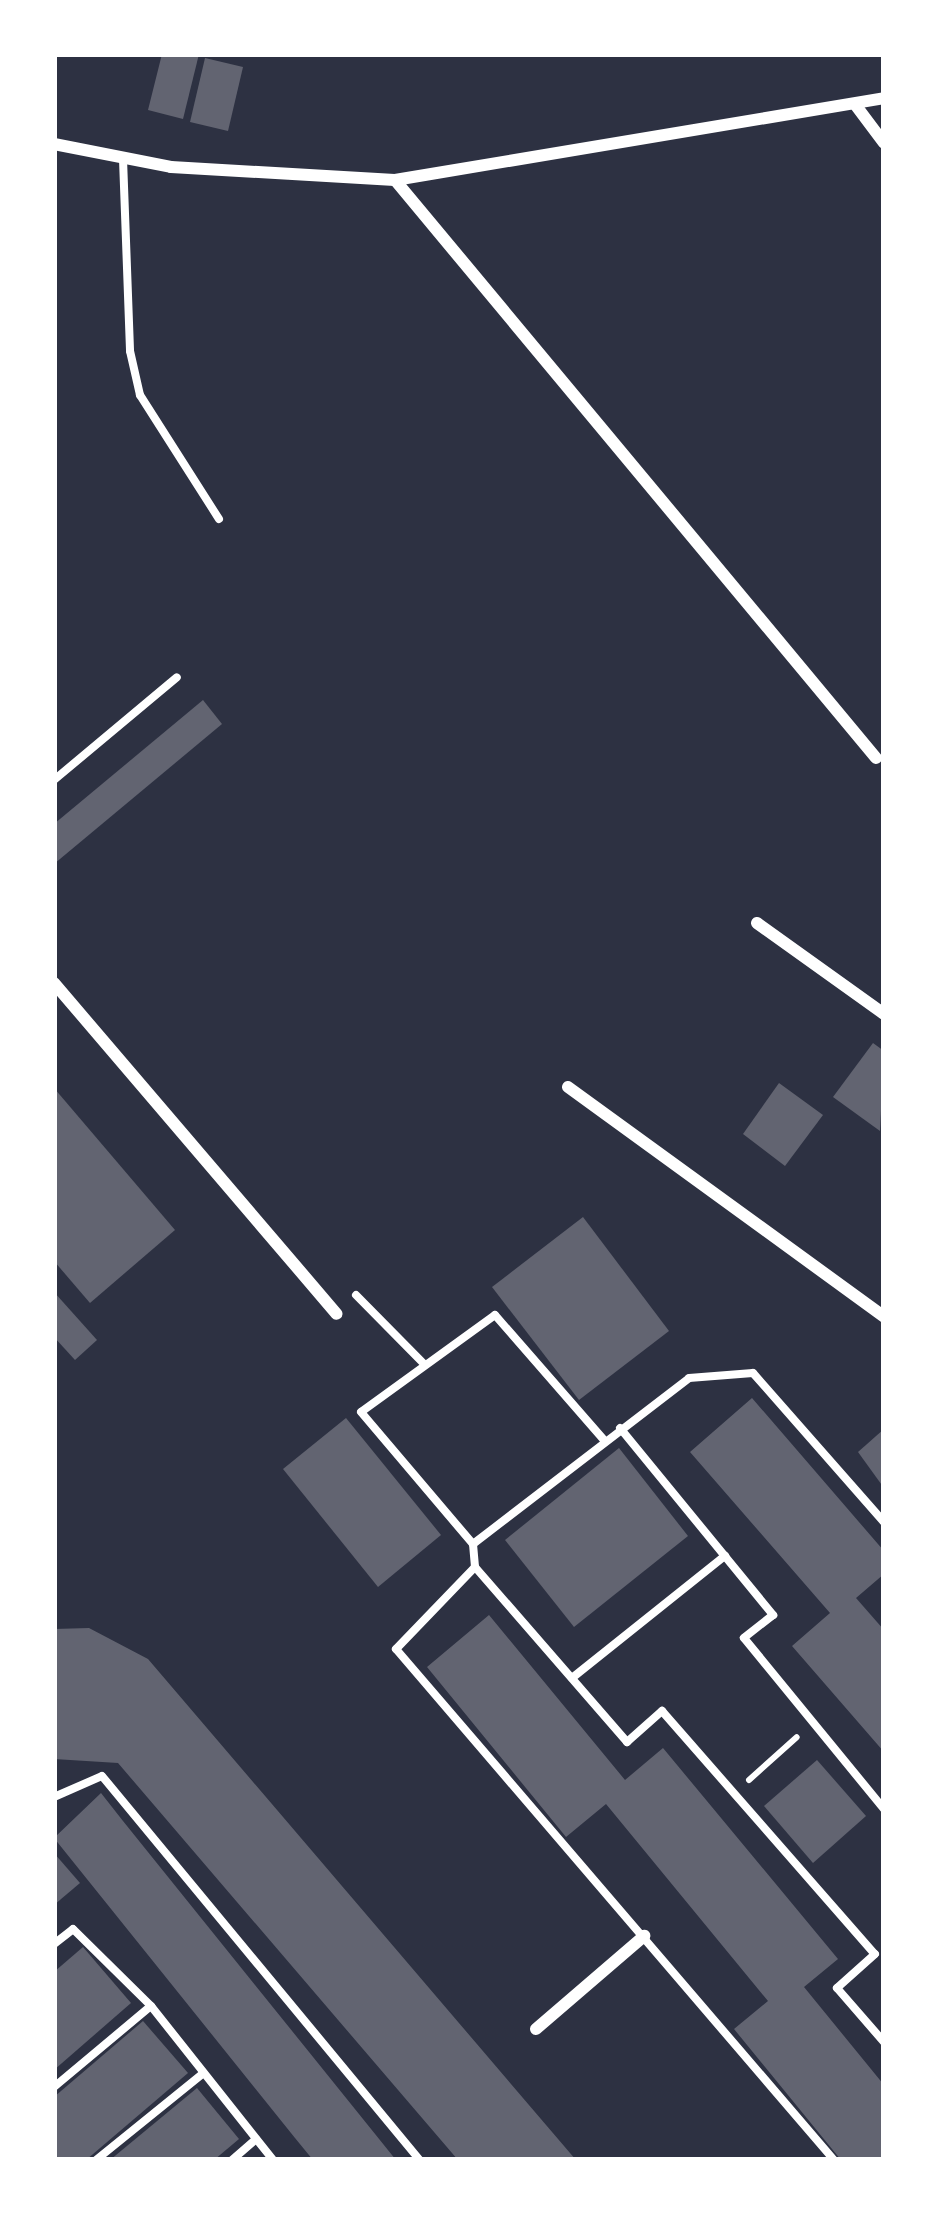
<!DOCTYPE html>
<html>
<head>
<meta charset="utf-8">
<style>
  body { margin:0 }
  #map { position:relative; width:938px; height:2214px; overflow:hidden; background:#2d3142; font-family:"Nunito Sans",sans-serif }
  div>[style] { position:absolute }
  .building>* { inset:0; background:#626471 }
  .path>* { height:6px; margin:-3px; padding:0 3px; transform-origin:3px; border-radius:3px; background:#fff }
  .service>* { height:8px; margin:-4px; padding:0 4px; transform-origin:4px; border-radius:4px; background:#fff }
  .minor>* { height:12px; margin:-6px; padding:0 6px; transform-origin:6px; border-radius:6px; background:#fff }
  span { translate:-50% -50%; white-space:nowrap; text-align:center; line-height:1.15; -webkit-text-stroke:9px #fff; paint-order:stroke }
  .frame { position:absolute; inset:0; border:57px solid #fff; pointer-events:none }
</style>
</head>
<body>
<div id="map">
  <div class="building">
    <i style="clip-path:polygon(162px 54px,199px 54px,183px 119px,148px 110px)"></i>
    <i style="clip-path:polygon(205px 58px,243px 67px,228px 131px,190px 122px)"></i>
    <i style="clip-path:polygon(203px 700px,222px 724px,54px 864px,54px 824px)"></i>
    <i style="clip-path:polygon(873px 1043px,884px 1051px,880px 1131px,833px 1097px)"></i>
    <i style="clip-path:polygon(779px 1083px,823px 1115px,785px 1166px,743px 1134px)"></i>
    <i style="clip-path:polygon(54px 1088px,175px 1230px,90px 1303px,54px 1261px)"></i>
    <i style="clip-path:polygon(583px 1217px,669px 1331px,579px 1400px,492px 1287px)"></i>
    <i style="clip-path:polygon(54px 1292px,97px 1340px,75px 1360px,54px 1337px)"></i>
    <i style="clip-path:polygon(752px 1398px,884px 1551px,884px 1574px,856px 1598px,884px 1630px,884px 1752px,792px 1646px,830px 1613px,690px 1452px)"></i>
    <i style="clip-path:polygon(346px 1418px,441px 1535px,378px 1587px,283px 1469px)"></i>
    <i style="clip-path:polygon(884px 1429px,884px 1488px,858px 1452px)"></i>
    <i style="clip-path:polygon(619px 1448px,688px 1536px,574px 1627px,505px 1540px)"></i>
    <i style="clip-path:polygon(489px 1615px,625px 1780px,663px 1748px,838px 1959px,804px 1987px,884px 2085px,884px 2160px,841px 2160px,734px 2029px,768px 2001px,606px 1804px,566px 1837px,427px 1667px)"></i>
    <i style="clip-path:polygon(89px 1628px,148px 1659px,576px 2160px,458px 2160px,118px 1763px,54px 1759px,54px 1629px)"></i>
    <i style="clip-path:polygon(817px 1760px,866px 1816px,813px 1863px,764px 1806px)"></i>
    <i style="clip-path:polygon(101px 1793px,123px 1821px,396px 2160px,313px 2160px,295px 2138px,54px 1838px)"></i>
    <i style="clip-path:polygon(54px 1853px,80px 1883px,54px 1905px)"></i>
    <i style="clip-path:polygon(83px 1947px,131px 2003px,54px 2070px,54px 1972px)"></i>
    <i style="clip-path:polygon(143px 2021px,188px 2073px,86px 2160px,54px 2160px,54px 2097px)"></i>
    <i style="clip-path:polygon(197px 2088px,239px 2139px,214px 2160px,110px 2160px)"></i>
  </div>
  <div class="path">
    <i style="left:749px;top:1780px;width:64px;rotate:-41.9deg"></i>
  </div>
  <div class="service">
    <i style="left:123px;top:159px;width:192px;rotate:87.9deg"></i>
    <i style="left:130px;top:351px;width:45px;rotate:77.2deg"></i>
    <i style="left:140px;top:395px;width:147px;rotate:57.5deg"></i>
    <i style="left:54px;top:780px;width:160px;rotate:-39.9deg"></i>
    <i style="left:356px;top:1295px;width:98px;rotate:45.4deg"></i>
    <i style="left:620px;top:1428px;width:242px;rotate:50.7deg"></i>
    <i style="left:773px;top:1615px;width:37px;rotate:142deg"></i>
    <i style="left:744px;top:1638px;width:221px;rotate:50.7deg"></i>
    <i style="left:604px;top:1440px;width:166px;rotate:-131.1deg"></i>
    <i style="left:495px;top:1315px;width:165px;rotate:144.1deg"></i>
    <i style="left:361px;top:1412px;width:173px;rotate:49.7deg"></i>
    <i style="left:473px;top:1544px;width:23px;rotate:85deg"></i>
    <i style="left:475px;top:1567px;width:232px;rotate:49deg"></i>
    <i style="left:627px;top:1742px;width:47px;rotate:-41.5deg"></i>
    <i style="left:662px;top:1711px;width:323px;rotate:48.8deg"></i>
    <i style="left:875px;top:1954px;width:51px;rotate:138.2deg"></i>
    <i style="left:837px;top:1988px;width:72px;rotate:49deg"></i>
    <i style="left:473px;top:1544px;width:272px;rotate:-37.5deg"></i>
    <i style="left:689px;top:1378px;width:64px;rotate:-4.5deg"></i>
    <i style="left:753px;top:1373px;width:198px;rotate:48.7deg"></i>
    <i style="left:475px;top:1567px;width:114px;rotate:133.9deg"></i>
    <i style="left:396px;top:1649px;width:673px;rotate:49.4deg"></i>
    <i style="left:572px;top:1678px;width:196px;rotate:-38.6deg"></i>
    <i style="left:54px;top:1797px;width:52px;rotate:-23.6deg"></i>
    <i style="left:102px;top:1776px;width:499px;rotate:50.4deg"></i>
    <i style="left:54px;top:1944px;width:24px;rotate:-38deg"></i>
    <i style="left:73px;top:1929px;width:110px;rotate:44.6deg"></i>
    <i style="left:151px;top:2006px;width:196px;rotate:51.6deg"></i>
    <i style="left:54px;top:2087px;width:126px;rotate:-39.9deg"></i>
    <i style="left:96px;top:2160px;width:135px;rotate:-39deg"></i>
    <i style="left:232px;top:2160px;width:32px;rotate:-41deg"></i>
  </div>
  <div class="minor">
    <i style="left:857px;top:107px;width:45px;rotate:53.1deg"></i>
    <i style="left:54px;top:144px;width:119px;rotate:11.1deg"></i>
    <i style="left:171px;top:167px;width:224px;rotate:3.3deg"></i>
    <i style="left:395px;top:180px;width:496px;rotate:-9.5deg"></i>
    <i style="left:395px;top:180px;width:752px;rotate:50.23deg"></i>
    <i style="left:757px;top:923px;width:156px;rotate:35.6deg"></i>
    <i style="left:54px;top:983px;width:435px;rotate:49.5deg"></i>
    <i style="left:568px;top:1087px;width:391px;rotate:36deg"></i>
    <i style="left:536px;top:2029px;width:143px;rotate:-40.7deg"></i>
  </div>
  <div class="frame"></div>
</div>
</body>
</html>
